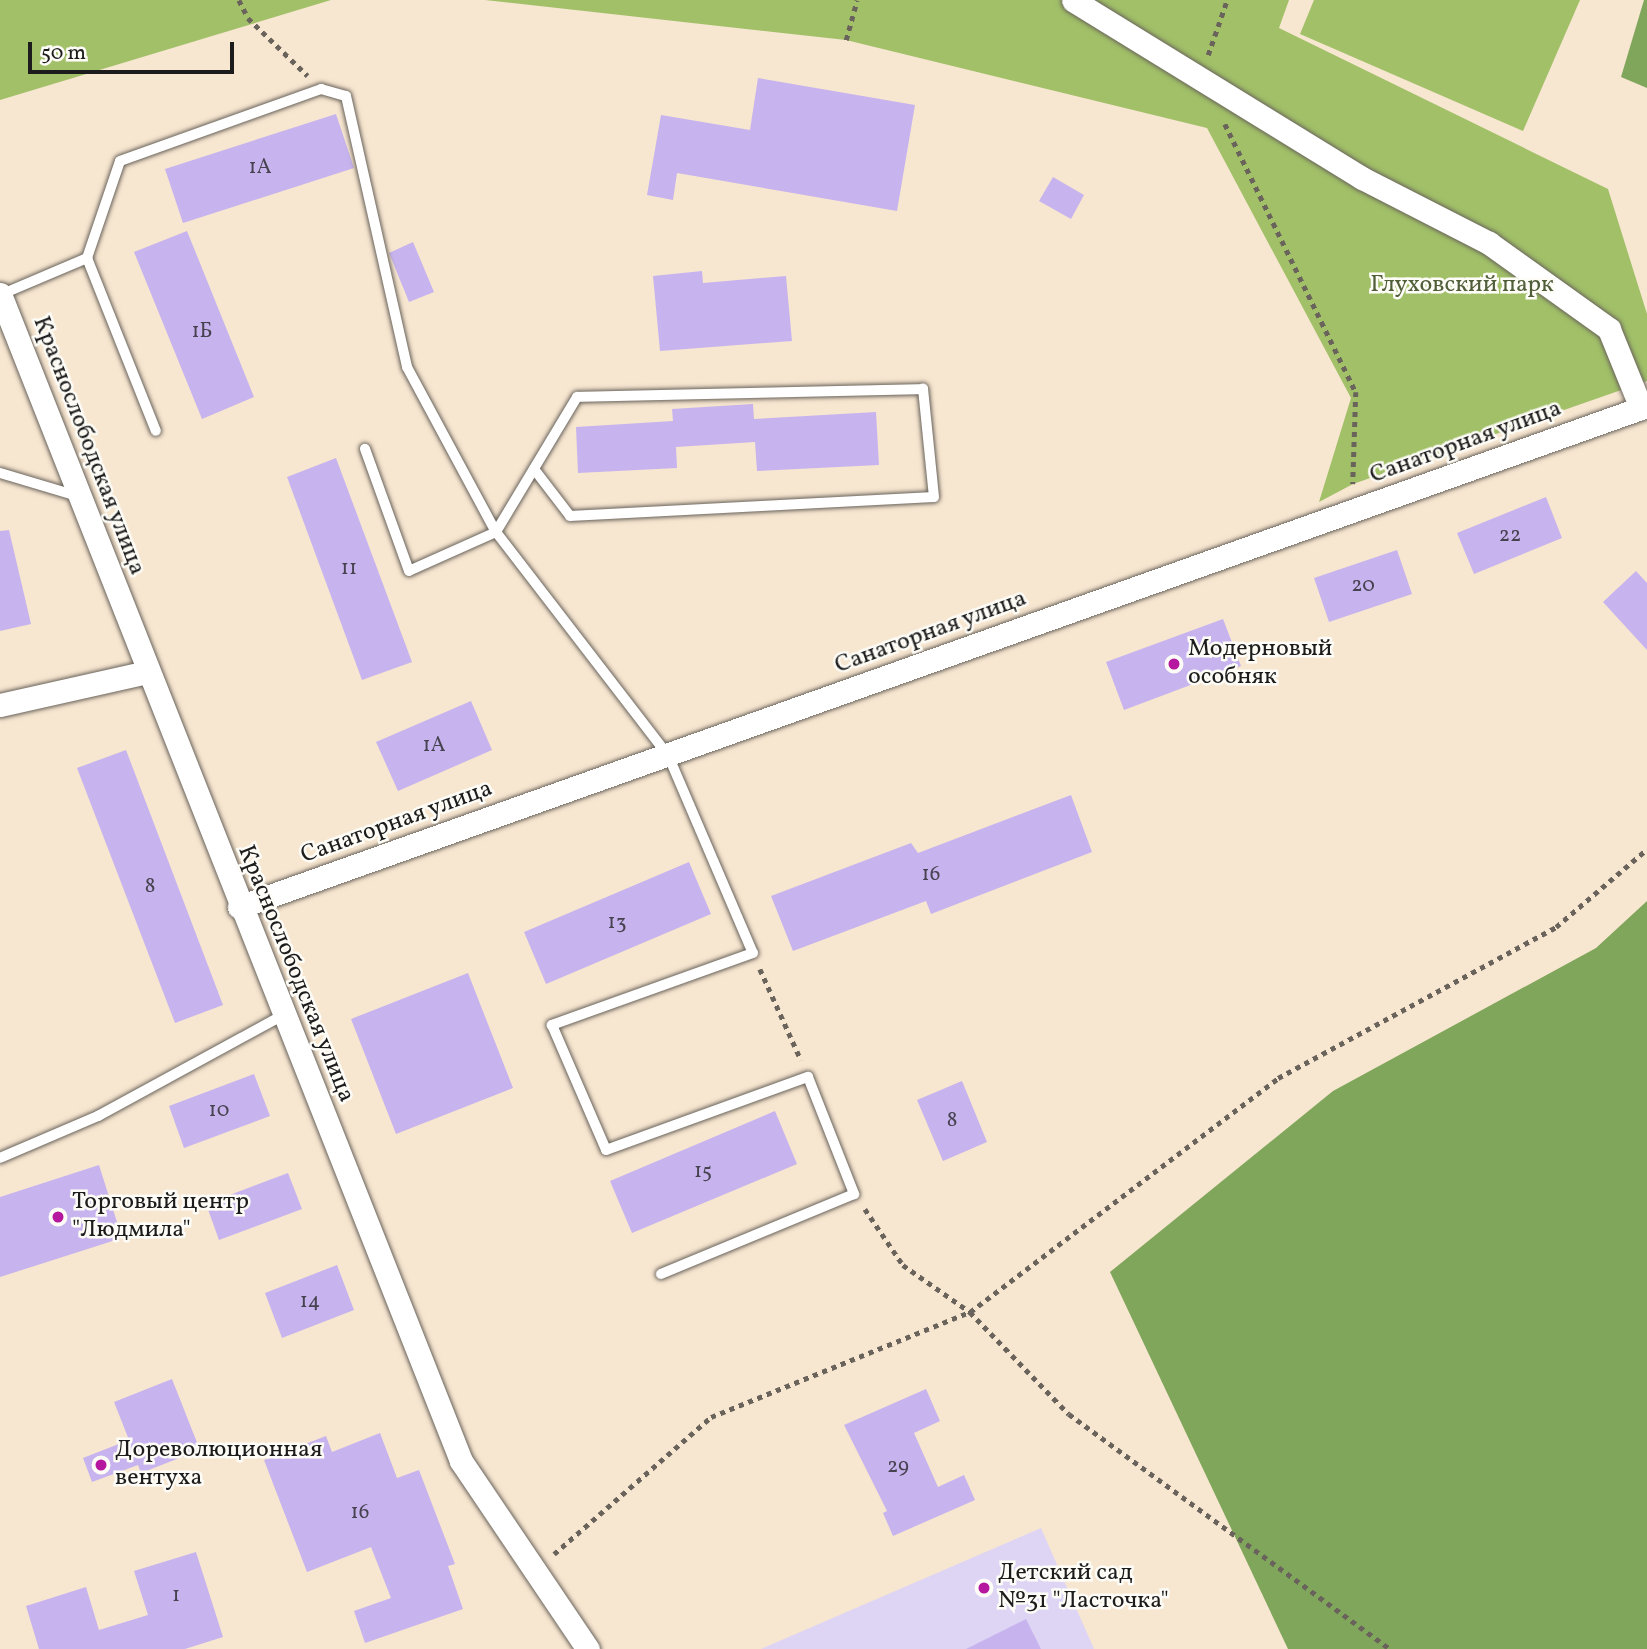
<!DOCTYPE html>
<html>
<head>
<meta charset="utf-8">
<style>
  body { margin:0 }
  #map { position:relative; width:1647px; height:1649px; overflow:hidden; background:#f7e6d0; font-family:Vollkorn,serif }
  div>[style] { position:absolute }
  .built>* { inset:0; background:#ded5f5 }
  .green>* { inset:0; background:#a1c068 }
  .forest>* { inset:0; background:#80a65c }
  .building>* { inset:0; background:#c7b4ee }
  .path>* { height:4.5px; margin-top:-2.25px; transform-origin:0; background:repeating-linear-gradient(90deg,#69635b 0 5px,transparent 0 10px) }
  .roads { filter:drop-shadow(0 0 2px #69635b) drop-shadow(0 0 2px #69635b) }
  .service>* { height:10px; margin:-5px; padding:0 5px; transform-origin:5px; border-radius:5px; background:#fff }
  .minor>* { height:23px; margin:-11.5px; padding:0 11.5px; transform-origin:11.5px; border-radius:11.5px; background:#fff }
  .dots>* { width:19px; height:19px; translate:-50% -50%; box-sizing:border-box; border:4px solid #fdfcf7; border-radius:50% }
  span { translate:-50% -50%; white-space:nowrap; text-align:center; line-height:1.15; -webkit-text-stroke:5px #fdfcf7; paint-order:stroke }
  .number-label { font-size:21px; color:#474250 }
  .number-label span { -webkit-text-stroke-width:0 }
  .park-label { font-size:24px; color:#515e3a }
  .street-label { font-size:24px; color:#1c1c1c }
  .poi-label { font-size:24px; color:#1c1c1c }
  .left { translate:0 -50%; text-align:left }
  .scale { position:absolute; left:28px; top:42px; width:206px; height:32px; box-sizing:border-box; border:4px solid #1c1c1c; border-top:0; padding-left:9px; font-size:21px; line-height:24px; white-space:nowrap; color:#1c1c1c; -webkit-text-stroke:5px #fdfcf7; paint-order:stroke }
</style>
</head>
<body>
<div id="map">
  <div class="built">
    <i style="clip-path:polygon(1041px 1528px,1094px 1649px,761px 1649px)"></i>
  </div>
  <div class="green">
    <i style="clip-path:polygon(0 0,331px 0,0 100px)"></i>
    <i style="clip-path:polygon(485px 0,1289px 0,1279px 28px,1608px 189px,1647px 314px,1647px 381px,1353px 484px,1319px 502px,1351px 398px,1207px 128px,846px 40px)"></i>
    <i style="clip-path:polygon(1314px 0,1580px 0,1523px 131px,1300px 34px)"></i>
  </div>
  <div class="forest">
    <i style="clip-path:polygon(1644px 0,1647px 0,1647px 88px,1621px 77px)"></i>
    <i style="clip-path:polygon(1647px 901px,1647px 1649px,1288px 1649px,1110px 1272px,1333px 1091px,1596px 948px)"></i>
  </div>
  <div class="building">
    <i style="clip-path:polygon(758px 78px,915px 105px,897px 211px,677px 173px,673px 200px,647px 195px,661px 115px,750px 130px)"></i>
    <i style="clip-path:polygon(336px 114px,354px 168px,183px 223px,165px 169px)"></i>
    <i style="clip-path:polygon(1053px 177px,1084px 195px,1071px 219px,1039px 201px)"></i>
    <i style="clip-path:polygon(187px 231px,254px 397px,202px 419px,134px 252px)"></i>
    <i style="clip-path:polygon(413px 242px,434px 292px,409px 302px,389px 253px)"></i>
    <i style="clip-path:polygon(702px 271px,703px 283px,786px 276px,792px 341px,660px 351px,653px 276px)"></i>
    <i style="clip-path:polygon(753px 404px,754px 419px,876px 412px,879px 465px,757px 471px,755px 442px,676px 447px,677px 468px,578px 473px,576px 427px,673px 421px,672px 409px)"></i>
    <i style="clip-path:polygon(336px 458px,412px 662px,362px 680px,287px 477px)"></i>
    <i style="clip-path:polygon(1546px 497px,1562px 538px,1474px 574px,1457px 533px)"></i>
    <i style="clip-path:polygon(9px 530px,31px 624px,0 631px,0 531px)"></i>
    <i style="clip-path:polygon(1397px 550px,1412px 594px,1329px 622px,1314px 578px)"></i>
    <i style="clip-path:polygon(1636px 571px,1647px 583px,1647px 650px,1603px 602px)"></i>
    <i style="clip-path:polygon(1223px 619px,1241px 666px,1124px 710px,1106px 662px)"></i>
    <i style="clip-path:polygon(471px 701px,492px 750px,398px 791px,376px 742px)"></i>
    <i style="clip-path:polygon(126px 750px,223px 1005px,175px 1023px,77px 768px)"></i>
    <i style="clip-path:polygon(1071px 795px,1092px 852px,931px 914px,926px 901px,793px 951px,771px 896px,911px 843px,918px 853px)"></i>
    <i style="clip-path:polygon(689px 862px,711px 914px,546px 984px,524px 932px)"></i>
    <i style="clip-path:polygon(468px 973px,513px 1088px,396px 1134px,351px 1019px)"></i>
    <i style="clip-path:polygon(254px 1074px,270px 1116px,184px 1148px,169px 1106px)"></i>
    <i style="clip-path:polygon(962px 1081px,987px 1142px,943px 1161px,917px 1100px)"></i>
    <i style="clip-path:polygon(775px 1111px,797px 1164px,632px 1233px,610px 1181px)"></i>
    <i style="clip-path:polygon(99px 1165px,122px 1238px,0 1277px,0 1197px)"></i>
    <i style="clip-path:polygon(288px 1173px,302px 1209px,219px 1240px,206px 1204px)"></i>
    <i style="clip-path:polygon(337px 1265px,354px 1310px,282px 1338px,265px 1293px)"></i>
    <i style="clip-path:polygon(172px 1379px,200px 1450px,141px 1473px,138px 1465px,92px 1482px,83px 1458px,129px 1440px,114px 1402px)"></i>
    <i style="clip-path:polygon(926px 1389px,940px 1421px,914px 1433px,938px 1487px,964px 1475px,975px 1500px,893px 1536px,883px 1513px,887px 1511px,844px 1425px)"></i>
    <i style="clip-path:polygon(380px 1433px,397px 1478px,419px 1470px,455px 1564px,448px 1566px,463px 1609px,365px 1643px,354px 1611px,391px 1598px,371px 1547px,307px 1572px,264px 1460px,326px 1436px,332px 1452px)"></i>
    <i style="clip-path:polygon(196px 1552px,223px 1637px,185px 1649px,39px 1649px,26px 1606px,86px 1587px,99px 1630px,148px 1615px,134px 1571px)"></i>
    <i style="clip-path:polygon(1026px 1619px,1041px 1649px,966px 1649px)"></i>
  </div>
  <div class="path">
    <i style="left:239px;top:0;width:20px;rotate:63deg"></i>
    <i style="left:248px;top:18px;width:83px;rotate:44deg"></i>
    <i style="left:846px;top:40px;width:41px;rotate:-74.6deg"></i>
    <i style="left:1208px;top:55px;width:58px;rotate:-70.9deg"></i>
    <i style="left:1225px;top:124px;width:298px;rotate:64deg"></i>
    <i style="left:1356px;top:392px;width:92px;rotate:91.9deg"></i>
    <i style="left:760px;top:969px;width:100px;rotate:65.7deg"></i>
    <i style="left:865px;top:1209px;width:68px;rotate:55.8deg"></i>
    <i style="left:903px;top:1265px;width:82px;rotate:35deg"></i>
    <i style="left:970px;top:1312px;width:387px;rotate:-37.2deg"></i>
    <i style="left:1278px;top:1078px;width:316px;rotate:-28.5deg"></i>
    <i style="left:1556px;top:927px;width:120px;rotate:-40.6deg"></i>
    <i style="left:554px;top:1554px;width:208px;rotate:-41.1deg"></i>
    <i style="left:711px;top:1417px;width:279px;rotate:-22.1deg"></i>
    <i style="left:970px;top:1312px;width:142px;rotate:45.9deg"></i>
    <i style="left:1069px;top:1414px;width:398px;rotate:36.2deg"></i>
  </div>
  <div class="roads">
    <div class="service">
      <i style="left:87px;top:258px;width:186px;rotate:68.3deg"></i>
      <i style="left:0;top:295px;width:95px;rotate:-23deg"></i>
      <i style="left:87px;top:258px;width:102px;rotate:-71.2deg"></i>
      <i style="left:120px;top:161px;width:214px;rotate:-19.7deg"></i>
      <i style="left:321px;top:89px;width:26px;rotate:16deg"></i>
      <i style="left:346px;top:96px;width:278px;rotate:77.3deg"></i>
      <i style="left:407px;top:367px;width:187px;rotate:61.7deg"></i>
      <i style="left:496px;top:532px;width:95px;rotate:155.9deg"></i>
      <i style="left:409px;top:571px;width:130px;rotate:-109.8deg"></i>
      <i style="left:534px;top:469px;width:59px;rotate:52.5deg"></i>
      <i style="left:570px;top:516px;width:364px;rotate:-3deg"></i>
      <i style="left:934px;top:497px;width:109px;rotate:-95.8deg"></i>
      <i style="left:923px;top:389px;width:346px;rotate:178.7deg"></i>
      <i style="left:577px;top:397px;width:157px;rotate:121deg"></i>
      <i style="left:496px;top:532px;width:282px;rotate:52.4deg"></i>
      <i style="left:668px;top:755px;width:215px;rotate:66.8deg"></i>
      <i style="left:753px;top:953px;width:214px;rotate:160.3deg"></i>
      <i style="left:552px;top:1025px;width:136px;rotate:66.6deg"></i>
      <i style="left:606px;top:1150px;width:215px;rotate:-19.9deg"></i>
      <i style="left:808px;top:1077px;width:126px;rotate:68.5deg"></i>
      <i style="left:854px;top:1194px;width:209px;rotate:157.5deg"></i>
      <i style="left:0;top:473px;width:80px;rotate:16.6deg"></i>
      <i style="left:0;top:1158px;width:107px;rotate:-23.2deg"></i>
      <i style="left:98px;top:1116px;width:211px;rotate:-28.6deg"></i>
    </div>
    <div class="minor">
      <i style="left:0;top:294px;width:1255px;rotate:68.44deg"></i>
      <i style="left:461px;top:1461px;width:227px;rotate:56deg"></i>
      <i style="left:0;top:705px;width:152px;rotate:-12.6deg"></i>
      <i style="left:239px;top:907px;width:1488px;rotate:-19.59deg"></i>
      <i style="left:1641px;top:408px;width:85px;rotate:-112.1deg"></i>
      <i style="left:1609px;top:329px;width:148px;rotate:-144.4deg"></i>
      <i style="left:1489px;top:243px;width:143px;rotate:-152.9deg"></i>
      <i style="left:1362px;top:178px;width:339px;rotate:-148.4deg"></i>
    </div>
  </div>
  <div class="dots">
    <i style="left:1174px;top:664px;background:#b5179e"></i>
    <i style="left:58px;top:1217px;background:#b5179e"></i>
    <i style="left:101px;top:1465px;background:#b5179e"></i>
    <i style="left:984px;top:1588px;background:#b5179e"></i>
  </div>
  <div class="number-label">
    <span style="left:260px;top:168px">1А</span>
    <span style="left:202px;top:332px">1Б</span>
    <span style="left:1510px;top:536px">22</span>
    <span style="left:349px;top:569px">11</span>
    <span style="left:1363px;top:586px">20</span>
    <span style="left:434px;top:746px">1А</span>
    <span style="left:931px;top:875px">16</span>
    <span style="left:150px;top:887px">8</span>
    <span style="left:617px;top:923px">13</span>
    <span style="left:219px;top:1111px">10</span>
    <span style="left:952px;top:1121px">8</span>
    <span style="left:703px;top:1172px">15</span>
    <span style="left:310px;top:1302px">14</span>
    <span style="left:898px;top:1467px">29</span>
    <span style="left:360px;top:1513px">16</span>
    <span style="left:176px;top:1596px">1</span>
  </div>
  <div class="park-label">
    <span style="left:1462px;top:286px">Глуховский парк</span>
  </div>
  <div class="street-label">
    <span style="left:1466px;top:443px;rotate:-20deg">Санаторная улица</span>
    <span style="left:88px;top:446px;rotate:69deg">Краснослободская улица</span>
    <span style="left:931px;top:633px;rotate:-20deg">Санаторная улица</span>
    <span style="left:397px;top:823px;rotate:-20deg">Санаторная улица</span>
    <span style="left:295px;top:974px;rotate:68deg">Краснослободская улица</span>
  </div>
  <div class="poi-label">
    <span class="left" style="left:1188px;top:664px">Модерновый<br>особняк</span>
    <span class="left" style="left:72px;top:1217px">Торговый центр<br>"Людмила"</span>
    <span class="left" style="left:115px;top:1465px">Дореволюционная<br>вентуха</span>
    <span class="left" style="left:998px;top:1588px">Детский сад<br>№31 "Ласточка"</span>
  </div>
  <div class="scale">50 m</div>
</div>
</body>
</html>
